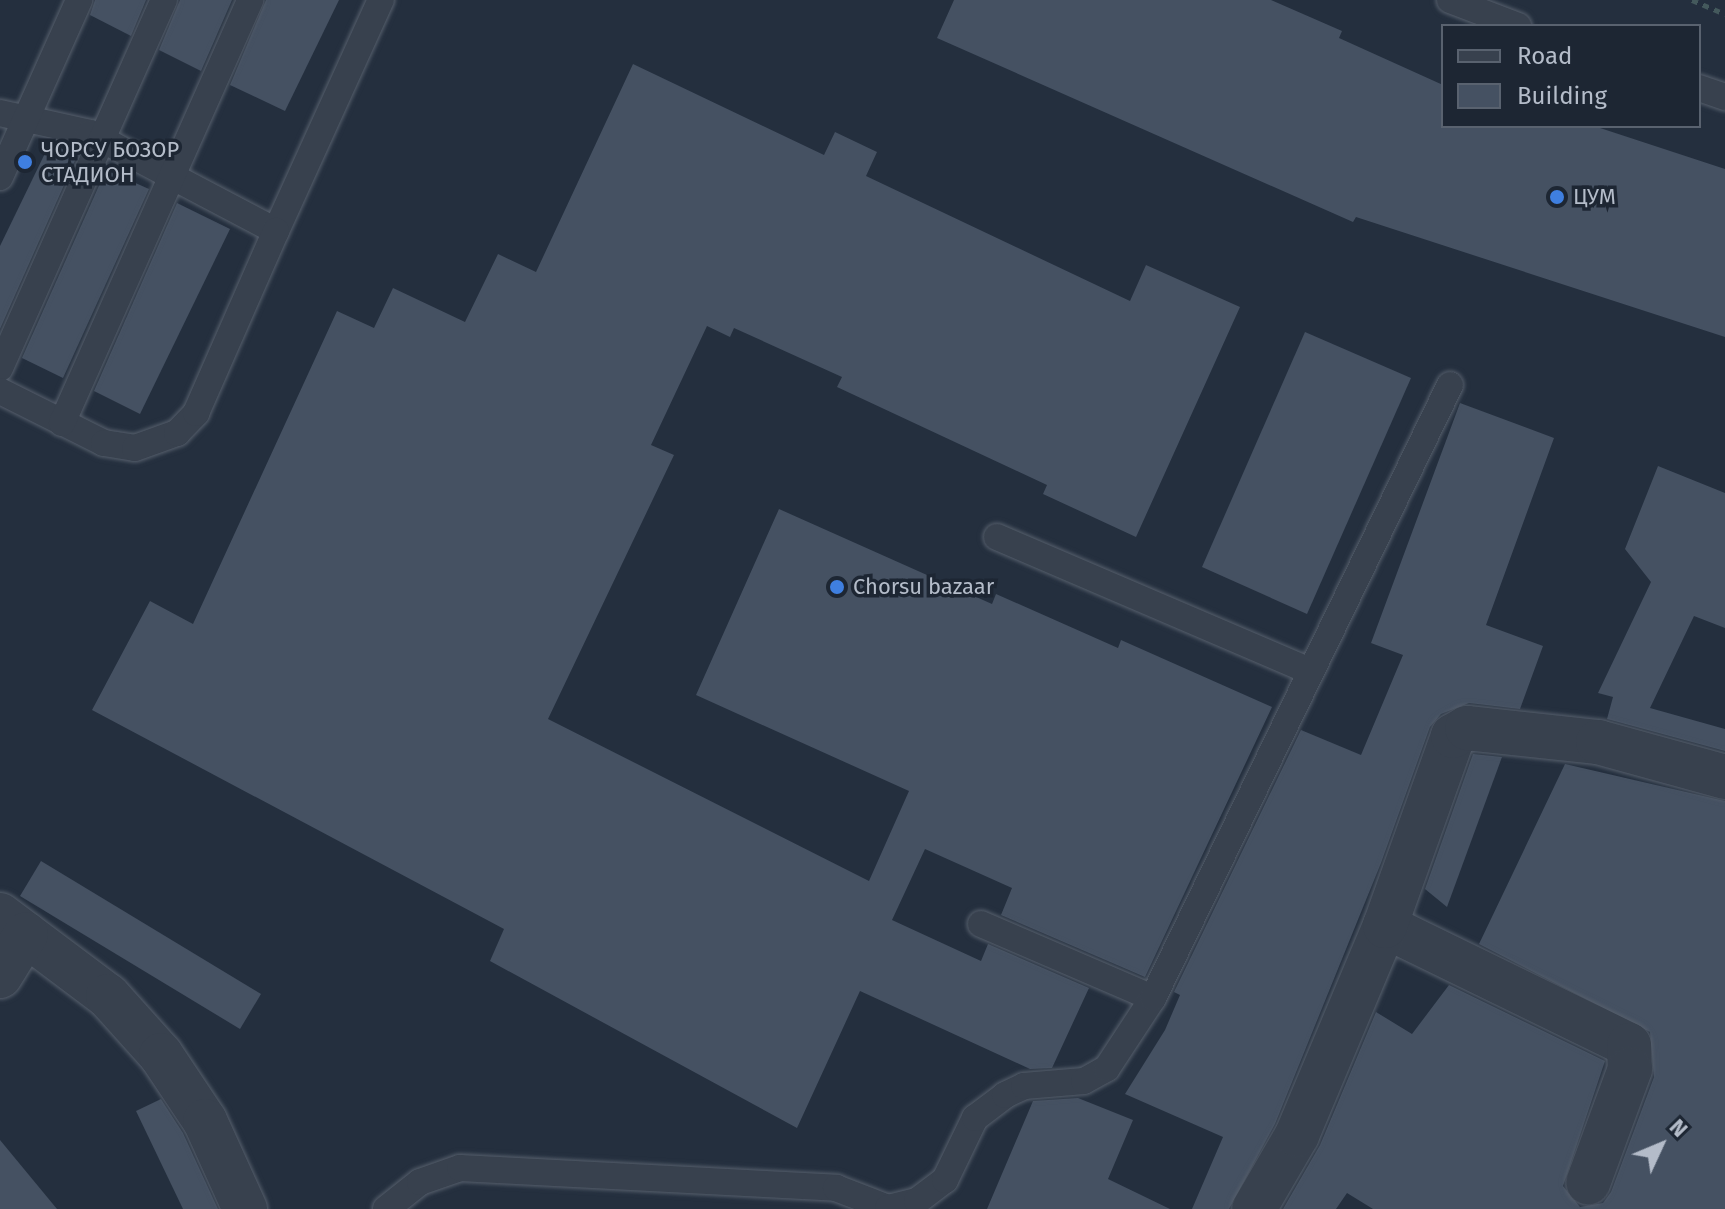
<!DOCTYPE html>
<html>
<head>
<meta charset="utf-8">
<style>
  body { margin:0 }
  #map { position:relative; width:1725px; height:1209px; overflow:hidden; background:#242f3e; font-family:"Fira Sans",sans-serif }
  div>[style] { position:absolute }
  .building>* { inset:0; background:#455162 }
  .path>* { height:5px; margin-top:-2.5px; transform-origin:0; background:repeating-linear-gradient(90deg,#44595c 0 6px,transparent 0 12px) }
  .roads { filter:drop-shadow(0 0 2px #565f6c) drop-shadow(0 0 2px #565f6c) }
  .lane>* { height:26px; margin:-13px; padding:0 13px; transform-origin:13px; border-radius:13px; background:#38414e }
  .street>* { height:44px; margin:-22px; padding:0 22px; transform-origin:22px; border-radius:22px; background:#38414e }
  .dots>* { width:22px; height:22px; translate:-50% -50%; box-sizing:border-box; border:4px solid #1d2633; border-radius:50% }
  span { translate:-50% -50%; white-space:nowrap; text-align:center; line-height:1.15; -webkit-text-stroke:7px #1d2633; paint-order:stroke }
  .poi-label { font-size:22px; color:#b4bcc9 }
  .left { translate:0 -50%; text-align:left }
  .legend { position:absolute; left:1441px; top:24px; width:260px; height:104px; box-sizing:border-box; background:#1d2633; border:2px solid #59626f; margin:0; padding:10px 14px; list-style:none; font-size:24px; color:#b4bcc9 }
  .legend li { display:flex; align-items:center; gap:16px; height:40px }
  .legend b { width:40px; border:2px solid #59626f }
  .north { position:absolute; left:1621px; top:1105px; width:80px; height:80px; -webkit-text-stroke:6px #1d2633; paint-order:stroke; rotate:46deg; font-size:22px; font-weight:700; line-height:32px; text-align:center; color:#b4bcc9 }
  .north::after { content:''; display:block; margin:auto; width:28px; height:36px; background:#b4bcc9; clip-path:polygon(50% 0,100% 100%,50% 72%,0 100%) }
</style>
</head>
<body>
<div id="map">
  <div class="building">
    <i style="clip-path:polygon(95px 0,146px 0,131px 36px,90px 15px)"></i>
    <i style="clip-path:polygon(180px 0,232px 0,201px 71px,159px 50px)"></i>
    <i style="clip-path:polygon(266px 0,339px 0,285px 111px,230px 85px)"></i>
    <i style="clip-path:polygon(954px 0,1271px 0,1342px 31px,1339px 38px,1443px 85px,1443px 126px,1594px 126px,1725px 169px,1725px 337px,1356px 217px,1353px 222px,937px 38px)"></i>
    <i style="clip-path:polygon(633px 64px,824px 155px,835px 132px,877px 152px,866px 176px,1130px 301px,1146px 265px,1240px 307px,1136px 537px,1043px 494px,1047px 485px,837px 387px,842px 377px,734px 328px,730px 337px,707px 326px,651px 445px,674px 455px,548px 719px,869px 881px,909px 791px,696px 695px,779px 509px,992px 604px,996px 594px,1118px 648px,1121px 640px,1272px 707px,1145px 977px,1001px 915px,1012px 888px,925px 849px,892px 920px,981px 961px,988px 944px,1089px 988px,1052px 1068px,1030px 1069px,860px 991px,797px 1128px,490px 961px,504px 929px,92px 710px,150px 601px,193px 624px,337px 311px,374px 328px,393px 288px,465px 322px,498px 254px,536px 272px)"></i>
    <i style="clip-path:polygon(50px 143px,77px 156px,0 329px,0 246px)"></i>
    <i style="clip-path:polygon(106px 170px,149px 189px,63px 378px,22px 358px)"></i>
    <i style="clip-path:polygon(177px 203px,230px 229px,140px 414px,94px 391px)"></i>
    <i style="clip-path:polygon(1305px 332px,1411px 378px,1307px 614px,1202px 567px)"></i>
    <i style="clip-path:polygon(1460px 403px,1554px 438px,1486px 625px,1543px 646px,1520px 709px,1469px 703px,1441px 714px,1430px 727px,1381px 863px,1275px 1124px,1229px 1209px,1192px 1209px,1223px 1137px,1125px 1094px,1165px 1030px,1180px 995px,1174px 992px,1301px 730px,1361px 755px,1403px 655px,1371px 643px)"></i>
    <i style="clip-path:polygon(1658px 466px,1725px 493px,1725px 628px,1694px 616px,1650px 708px,1725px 729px,1725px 751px,1607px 719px,1613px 697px,1598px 693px,1651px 582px,1625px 549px)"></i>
    <i style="clip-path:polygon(1473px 754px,1502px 757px,1447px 907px,1425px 889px)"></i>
    <i style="clip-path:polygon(1565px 764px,1725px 801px,1725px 1209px,1373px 1209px,1347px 1193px,1336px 1209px,1283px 1209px,1320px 1145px,1376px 1012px,1412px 1034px,1449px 985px,1605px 1061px,1563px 1186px,1580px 1207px,1603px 1203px,1611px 1192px,1654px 1077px,1650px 1032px,1479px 944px)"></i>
    <i style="clip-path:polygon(41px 861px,261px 994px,240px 1029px,20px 896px)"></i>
    <i style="clip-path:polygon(1078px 1098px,1133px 1120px,1108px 1179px,1170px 1209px,987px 1209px,1033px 1101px)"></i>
    <i style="clip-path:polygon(161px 1099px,183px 1133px,218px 1209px,183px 1209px,136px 1111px)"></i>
    <i style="clip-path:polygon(0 1140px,57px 1209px,0 1209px)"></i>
  </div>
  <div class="path">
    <i style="left:1692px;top:0;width:36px;rotate:23deg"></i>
  </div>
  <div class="roads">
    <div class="lane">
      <i style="left:1450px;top:0;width:73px;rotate:20.9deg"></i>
      <i style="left:1699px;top:88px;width:28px;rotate:19deg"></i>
      <i style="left:0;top:113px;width:92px;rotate:12.5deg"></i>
      <i style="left:90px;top:133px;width:210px;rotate:27.8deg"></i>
      <i style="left:276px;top:231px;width:254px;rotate:-65.6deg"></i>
      <i style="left:0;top:177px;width:194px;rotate:-65.9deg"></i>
      <i style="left:0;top:368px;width:403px;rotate:-66deg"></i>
      <i style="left:0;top:391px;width:116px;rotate:26.6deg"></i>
      <i style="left:104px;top:443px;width:31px;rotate:9deg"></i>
      <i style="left:135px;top:448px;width:45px;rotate:-19.7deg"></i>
      <i style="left:177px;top:433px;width:28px;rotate:-46deg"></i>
      <i style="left:196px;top:413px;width:199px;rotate:-66.3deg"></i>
      <i style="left:62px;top:423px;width:463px;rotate:-66deg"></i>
      <i style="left:997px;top:537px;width:340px;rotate:23.2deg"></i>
      <i style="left:981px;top:924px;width:187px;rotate:23.3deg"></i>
      <i style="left:386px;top:1209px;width:43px;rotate:-38.5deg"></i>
      <i style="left:420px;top:1182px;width:42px;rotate:-19.3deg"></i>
      <i style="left:460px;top:1168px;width:377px;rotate:3deg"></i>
      <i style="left:836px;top:1188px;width:56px;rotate:21deg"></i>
      <i style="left:888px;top:1208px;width:30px;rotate:-14deg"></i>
      <i style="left:917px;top:1201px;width:35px;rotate:-37deg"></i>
      <i style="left:945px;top:1180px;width:69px;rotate:-64.2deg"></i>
      <i style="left:975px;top:1118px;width:38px;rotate:-37deg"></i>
      <i style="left:1005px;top:1095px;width:21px;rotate:-25deg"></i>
      <i style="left:1024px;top:1086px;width:60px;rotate:-4.8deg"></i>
      <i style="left:1084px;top:1081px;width:26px;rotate:-29deg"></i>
      <i style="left:1107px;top:1068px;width:84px;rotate:-56.7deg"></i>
      <i style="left:1153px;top:998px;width:681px;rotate:-64.15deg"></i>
    </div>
    <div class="street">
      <i style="left:0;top:915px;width:135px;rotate:36.9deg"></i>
      <i style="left:108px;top:996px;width:79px;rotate:48.1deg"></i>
      <i style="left:161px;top:1055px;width:79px;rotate:56.3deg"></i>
      <i style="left:205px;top:1121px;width:97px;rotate:65.6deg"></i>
      <i style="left:1385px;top:926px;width:271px;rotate:26deg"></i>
      <i style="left:1629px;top:1045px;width:24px;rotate:88deg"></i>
      <i style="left:1630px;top:1069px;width:121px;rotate:110.2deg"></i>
      <i style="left:0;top:976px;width:49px;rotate:-58.2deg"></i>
      <i style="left:1254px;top:1209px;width:86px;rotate:-59.8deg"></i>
      <i style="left:1297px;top:1135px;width:227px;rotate:-67.2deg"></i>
      <i style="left:1385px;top:926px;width:202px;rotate:-70.3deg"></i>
      <i style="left:1453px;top:736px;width:16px;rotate:-30deg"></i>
      <i style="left:1467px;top:728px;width:132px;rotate:6.1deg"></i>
      <i style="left:1598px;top:742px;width:132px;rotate:15.4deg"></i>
    </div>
  </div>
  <div class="dots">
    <i style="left:25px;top:162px;background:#3f7fe0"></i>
    <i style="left:1557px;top:197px;background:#3f7fe0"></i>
    <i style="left:837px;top:587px;background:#3f7fe0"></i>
  </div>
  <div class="poi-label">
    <span class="left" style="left:41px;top:162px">ЧОРСУ БОЗОР<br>СТАДИОН</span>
    <span class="left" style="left:1573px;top:197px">ЦУМ</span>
    <span class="left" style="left:853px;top:587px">Chorsu bazaar</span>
  </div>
  <ul class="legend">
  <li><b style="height:10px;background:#38414e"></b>Road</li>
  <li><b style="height:22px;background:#455162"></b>Building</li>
  </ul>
  <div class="north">N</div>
</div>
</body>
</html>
